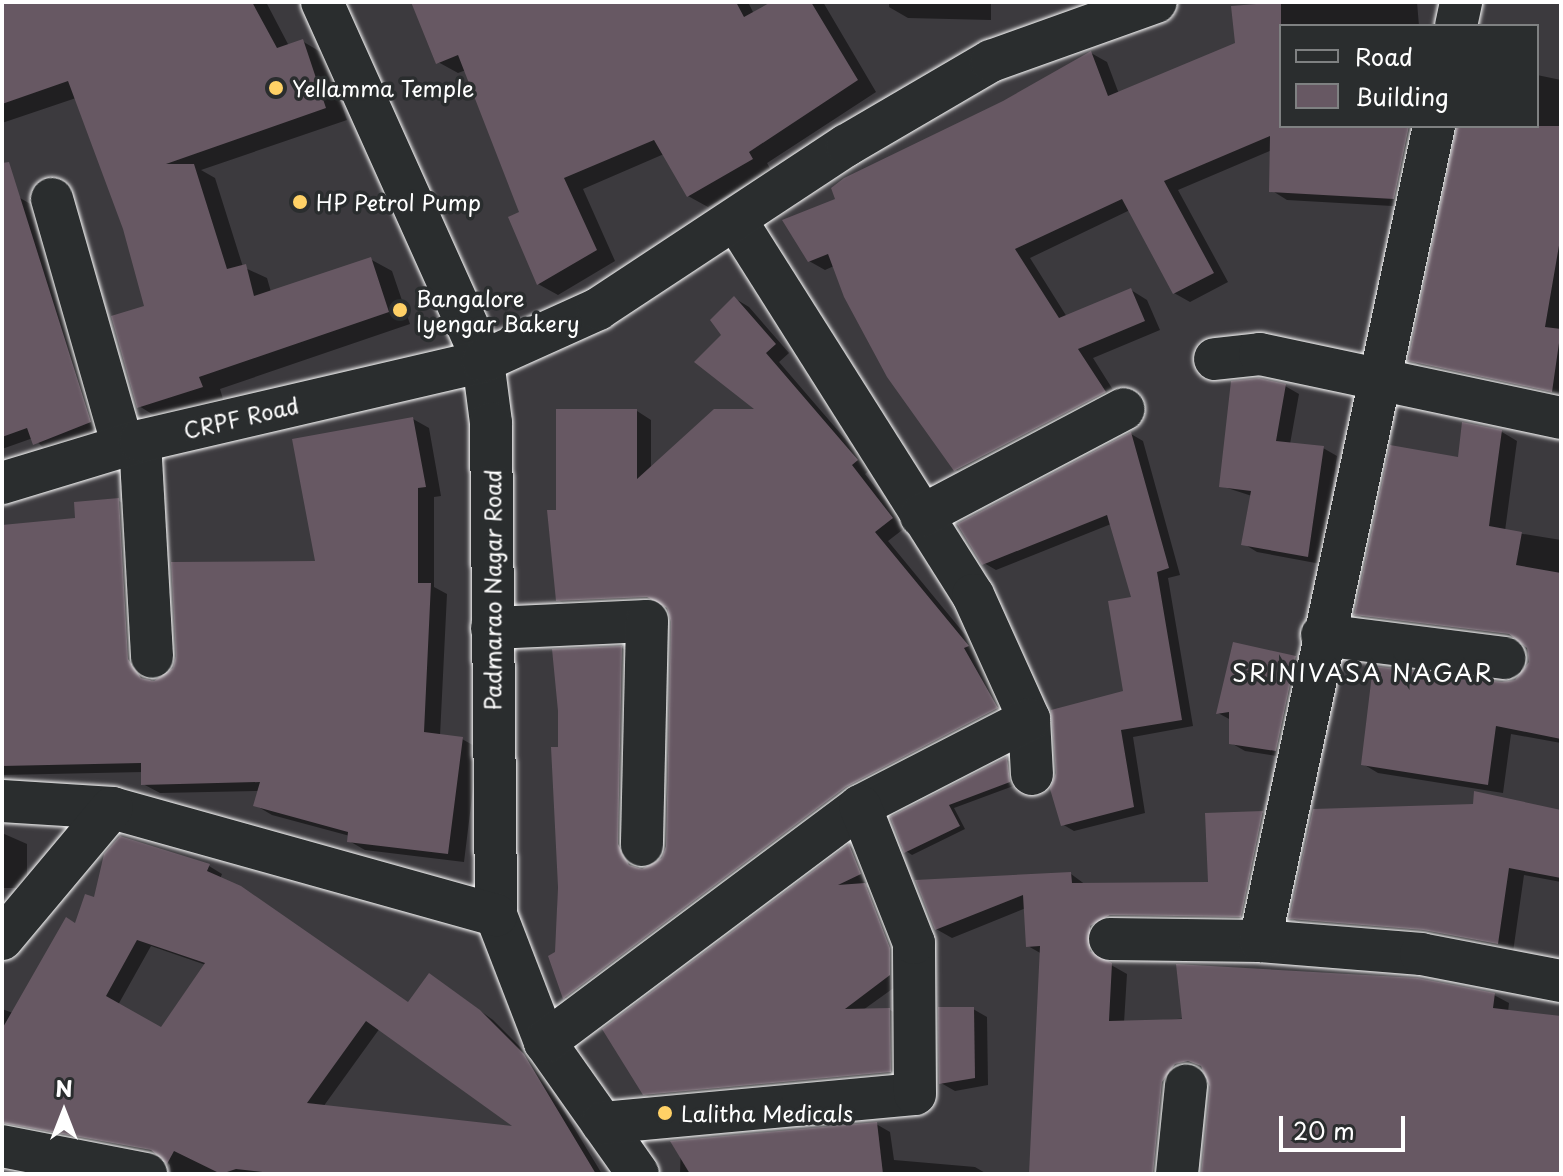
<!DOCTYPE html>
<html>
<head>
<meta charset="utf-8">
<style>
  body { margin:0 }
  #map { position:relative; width:1563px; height:1176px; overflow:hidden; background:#3c3a3e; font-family:"Playpen Sans",sans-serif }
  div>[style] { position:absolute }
  .shadow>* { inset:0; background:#0007 }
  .building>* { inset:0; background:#675863 }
  .roads { filter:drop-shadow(0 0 2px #fff) drop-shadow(0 0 2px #fff) }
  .minor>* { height:42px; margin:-21px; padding:0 21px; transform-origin:21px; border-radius:21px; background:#2a2d2e }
  .dots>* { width:22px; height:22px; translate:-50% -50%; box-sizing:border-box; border:4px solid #2a2d2e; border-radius:50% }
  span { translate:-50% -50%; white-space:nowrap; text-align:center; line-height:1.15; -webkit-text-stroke:7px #2a2d2e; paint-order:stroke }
  .poi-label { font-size:22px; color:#fff }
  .left { translate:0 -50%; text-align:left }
  .street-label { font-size:22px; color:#fff }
  .neighbourhood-label { font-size:24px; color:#fff; letter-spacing:2px }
  .frame { position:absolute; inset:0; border:4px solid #fff; pointer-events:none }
  .legend { position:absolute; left:1279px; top:24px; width:260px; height:104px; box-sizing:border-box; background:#2a2d2e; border:2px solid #7f8182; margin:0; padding:10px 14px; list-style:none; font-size:24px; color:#fff }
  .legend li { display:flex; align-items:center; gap:16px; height:40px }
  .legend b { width:40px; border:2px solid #7f8182 }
  .north { position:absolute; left:24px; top:1072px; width:80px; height:80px; -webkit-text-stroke:6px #2a2d2e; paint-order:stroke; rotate:0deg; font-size:22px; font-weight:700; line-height:32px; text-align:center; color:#fff }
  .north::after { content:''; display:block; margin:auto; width:28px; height:36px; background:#fff; clip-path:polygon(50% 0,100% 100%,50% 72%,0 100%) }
  .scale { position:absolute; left:1279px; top:1116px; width:126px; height:36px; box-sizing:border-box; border:4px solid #fff; border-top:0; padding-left:10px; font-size:24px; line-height:28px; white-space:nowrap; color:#fff; -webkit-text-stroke:6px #2a2d2e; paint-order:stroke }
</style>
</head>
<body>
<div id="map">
  <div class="shadow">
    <i style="clip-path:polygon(2px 2px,266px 2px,289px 46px,302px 41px,324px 54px,347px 120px,201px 170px,215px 178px,243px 267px,267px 278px,271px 292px,370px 259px,392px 271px,410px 324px,220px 389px,223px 399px,160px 419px,139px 406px,146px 307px,125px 228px,76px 98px,2px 123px)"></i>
    <i style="clip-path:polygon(413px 2px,748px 2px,754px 14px,775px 2px,823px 2px,876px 92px,767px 163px,771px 170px,708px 207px,688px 196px,664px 154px,583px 189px,615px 261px,558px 295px,538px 284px,521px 213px,466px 70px,458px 73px,438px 62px)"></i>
    <i style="clip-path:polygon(889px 2px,991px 2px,991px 20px,908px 18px,889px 7px)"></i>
    <i style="clip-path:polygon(1279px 2px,1417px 2px,1419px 26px,1281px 26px,1281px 126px,1428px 126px,1410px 207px,1287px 200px,1271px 190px,1272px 150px,1178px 190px,1228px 282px,1190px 302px,1174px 293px,1130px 210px,1030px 258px,1067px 317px,1131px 290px,1147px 300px,1160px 330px,1093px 358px,1120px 401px,972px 479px,956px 470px,834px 266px,825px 270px,809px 261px,837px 200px,1091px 53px,1107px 62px,1119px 94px,1238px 44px,1233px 8px)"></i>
    <i style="clip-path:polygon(1537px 75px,1561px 80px,1561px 398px,1427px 370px,1411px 360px,1470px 126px,1537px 126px)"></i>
    <i style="clip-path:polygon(20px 198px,34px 206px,104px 430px,48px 452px,33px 438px,2px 449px,2px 204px)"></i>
    <i style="clip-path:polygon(734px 298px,749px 307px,789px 353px,779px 362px,871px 469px,865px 474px,906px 527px,888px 541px,981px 654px,978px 657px,1011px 716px,578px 1006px,564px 997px,557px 953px,560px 749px,622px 648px,636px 656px,632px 854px,640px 870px,664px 859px,673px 621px,663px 604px,572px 608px,558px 600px,558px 512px,637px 411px,651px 420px,651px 469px,760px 411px,724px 335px)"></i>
    <i style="clip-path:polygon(1285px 386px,1299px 394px,1290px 444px,1323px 448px,1337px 456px,1321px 564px,1257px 552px,1244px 544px,1252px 496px,1221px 486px)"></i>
    <i style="clip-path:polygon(413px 419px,429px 428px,441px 496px,434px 497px,434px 587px,447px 594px,440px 736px,462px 739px,478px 748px,464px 862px,365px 850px,349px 841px,350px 836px,272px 815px,255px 805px,259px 791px,160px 793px,143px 784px,143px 772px,2px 775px,2px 527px,77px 520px,119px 501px,135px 510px,144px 670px,154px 683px,318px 563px)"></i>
    <i style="clip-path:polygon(1502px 432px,1517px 441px,1505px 531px,1561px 540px,1561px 743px,1511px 734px,1503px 793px,1378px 773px,1363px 764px,1525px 675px,1531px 660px,1523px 642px,1372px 623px,1356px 614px,1459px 459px)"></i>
    <i style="clip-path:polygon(1131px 434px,1143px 441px,1180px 575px,1168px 578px,1193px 726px,1133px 737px,1145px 813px,1074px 831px,1062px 824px,1125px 693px,1134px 598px,1111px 524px,996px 570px,984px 563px)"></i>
    <i style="clip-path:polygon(1296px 657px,1310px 665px,1290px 758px,1245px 751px,1231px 743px,1231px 720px,1218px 713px)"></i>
    <i style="clip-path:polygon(1007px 760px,1013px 763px,1016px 785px,954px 808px,965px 829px,912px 855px,906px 851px,893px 818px)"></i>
    <i style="clip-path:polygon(1561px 812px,1561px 882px,1524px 875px,1513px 952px,1307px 927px,1291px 918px)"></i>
    <i style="clip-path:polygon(1263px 813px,1278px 822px,1256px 924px,1105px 935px,1104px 961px,1127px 974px,1124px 1023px,1494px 995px,1509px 1003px,1508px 1012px,1561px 1018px,1561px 1174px,1203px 1174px,1212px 1087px,1204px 1069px,1191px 1071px,1172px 1174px,1031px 1174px,1042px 954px,1028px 946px,1026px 908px,952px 938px,936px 929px,1071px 874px,1086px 885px,1210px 884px,1207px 815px)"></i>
    <i style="clip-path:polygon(2px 833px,27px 844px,27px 888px,2px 888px)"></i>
    <i style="clip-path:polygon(evenodd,121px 838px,209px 866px,222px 874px,220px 879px,410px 1004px,443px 984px,493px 1020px,533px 1060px,602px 1174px,171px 1174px,170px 1165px,161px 1156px,8px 1130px,2px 1137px,2px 1009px,13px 1013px,95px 900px,121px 838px,151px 946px,206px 965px,162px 1030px,118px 1005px,151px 946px,121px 838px,380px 1028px,519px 1129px,323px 1107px,380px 1028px)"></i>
    <i style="clip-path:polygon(849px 846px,861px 853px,872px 880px,863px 885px,877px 892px,902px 956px,902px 982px,863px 1010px,890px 1010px,902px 1017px,902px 1078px,657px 1101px,644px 1094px)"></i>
    <i style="clip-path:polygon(973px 1009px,987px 1017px,988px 1085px,955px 1091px,941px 1083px)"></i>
    <i style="clip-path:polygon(876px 1124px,890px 1132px,894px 1160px,975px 1167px,987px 1174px,680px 1174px,681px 1142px)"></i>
  </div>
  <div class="building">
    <i style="clip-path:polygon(2px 2px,252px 2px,277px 48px,303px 39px,326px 108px,166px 164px,194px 164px,227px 269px,246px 264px,254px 296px,371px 257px,389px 312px,199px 377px,203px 387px,137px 408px,111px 316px,144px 306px,123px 229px,68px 81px,2px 104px)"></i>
    <i style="clip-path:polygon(411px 2px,736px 2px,744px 17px,771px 2px,811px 2px,858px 80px,749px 152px,753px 159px,687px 197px,654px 140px,564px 178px,597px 250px,537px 285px,508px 217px,519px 212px,458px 55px,436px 64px)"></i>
    <i style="clip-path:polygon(1281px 2px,1281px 126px,1409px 126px,1394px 199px,1269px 192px,1270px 136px,1164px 181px,1214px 273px,1173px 294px,1122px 199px,1015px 249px,1059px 318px,1131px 288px,1145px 321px,1078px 349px,1106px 392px,954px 471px,887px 377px,844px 297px,828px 254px,808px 262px,782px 220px,835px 199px,831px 188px,844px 178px,1003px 101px,1091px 51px,1108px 96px,1235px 43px,1231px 6px)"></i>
    <i style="clip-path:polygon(1457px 126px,1561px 126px,1561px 234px,1545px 327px,1561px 329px,1552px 392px,1408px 361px)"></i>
    <i style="clip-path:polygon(9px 162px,91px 422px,33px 445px,27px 428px,2px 437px,2px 163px)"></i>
    <i style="clip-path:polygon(734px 296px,776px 344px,766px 353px,858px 460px,852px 465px,893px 518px,875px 532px,969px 646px,964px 648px,998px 708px,846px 787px,563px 999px,548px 956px,555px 952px,558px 887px,551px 747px,558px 747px,558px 711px,552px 649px,622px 646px,618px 844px,629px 865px,642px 869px,662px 858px,666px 846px,671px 622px,667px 608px,647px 597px,556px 601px,547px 510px,556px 510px,556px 409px,637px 409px,637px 479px,714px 409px,754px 409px,694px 362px,721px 335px,710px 320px)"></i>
    <i style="clip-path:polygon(1259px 378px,1286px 384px,1276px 441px,1324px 446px,1308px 557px,1241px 545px,1251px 491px,1219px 487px,1231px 381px)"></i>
    <i style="clip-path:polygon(413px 417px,426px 487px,418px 488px,418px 583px,431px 583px,424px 732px,463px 737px,448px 854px,347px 842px,348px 832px,253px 806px,260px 782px,141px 785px,141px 763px,2px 766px,2px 525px,75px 518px,74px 502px,119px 498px,128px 659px,141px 678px,154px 681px,173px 668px,176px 656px,171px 562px,315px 561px,292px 439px)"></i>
    <i style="clip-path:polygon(1462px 422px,1502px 430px,1489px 526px,1522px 532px,1516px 565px,1561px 573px,1561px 739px,1496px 726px,1488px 785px,1361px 765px,1373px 666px,1502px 682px,1515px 680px,1529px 662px,1527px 648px,1509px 634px,1354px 615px,1390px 445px,1458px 457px)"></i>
    <i style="clip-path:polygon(1131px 432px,1169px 568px,1157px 572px,1182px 720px,1121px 730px,1134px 807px,1061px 826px,1050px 789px,1056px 773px,1051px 710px,1123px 691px,1108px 601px,1131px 597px,1107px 515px,982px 565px,957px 524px)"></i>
    <i style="clip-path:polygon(1233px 642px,1296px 656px,1276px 751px,1229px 744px,1229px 712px,1216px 714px)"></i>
    <i style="clip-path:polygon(1007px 757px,1010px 782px,949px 805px,960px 826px,904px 853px,890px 817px)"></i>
    <i style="clip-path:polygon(1474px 791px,1561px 810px,1561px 878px,1509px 868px,1498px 944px,1423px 930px,1289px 919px,1313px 809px,1473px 804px)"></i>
    <i style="clip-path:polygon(1263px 811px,1241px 917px,1110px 915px,1090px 926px,1090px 951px,1112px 963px,1109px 1021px,1182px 1019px,1176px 964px,1418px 978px,1495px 993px,1493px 1008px,1561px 1016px,1561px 1174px,1201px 1174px,1210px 1087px,1201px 1066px,1188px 1061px,1175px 1064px,1162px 1082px,1153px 1174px,1029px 1174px,1040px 946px,1026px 947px,1023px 895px,935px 930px,915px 880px,1071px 872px,1072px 883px,1208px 882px,1205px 813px)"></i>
    <i style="clip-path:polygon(evenodd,120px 836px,210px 864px,207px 871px,241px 886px,408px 1002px,429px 973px,480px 1010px,524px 1054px,596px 1174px,280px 1174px,236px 1169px,221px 1174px,174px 1151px,167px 1164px,151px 1150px,2px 1123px,2px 1029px,66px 917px,75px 923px,85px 894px,94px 897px,104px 854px,120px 836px,137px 940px,205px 963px,161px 1027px,106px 996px,137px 940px,120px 836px,366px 1021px,512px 1126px,307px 1103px,366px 1021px)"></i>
    <i style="clip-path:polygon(849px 844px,861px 874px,838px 885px,865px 883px,890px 948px,890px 975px,845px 1009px,890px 1008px,891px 1072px,643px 1095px,602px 1029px)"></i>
    <i style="clip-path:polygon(938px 1007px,974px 1007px,975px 1078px,939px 1084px)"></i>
    <i style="clip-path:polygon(877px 1122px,883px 1174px,690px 1174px,670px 1141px)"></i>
  </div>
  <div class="roads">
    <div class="minor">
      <i style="left:322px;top:2px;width:393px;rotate:65.8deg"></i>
      <i style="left:483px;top:361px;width:63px;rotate:82.6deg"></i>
      <i style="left:491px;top:423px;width:492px;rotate:89.4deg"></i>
      <i style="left:496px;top:915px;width:136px;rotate:68.9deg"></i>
      <i style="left:545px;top:1042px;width:161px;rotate:54.8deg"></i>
      <i style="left:1456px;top:26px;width:25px;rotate:-78deg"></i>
      <i style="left:52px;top:199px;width:257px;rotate:74deg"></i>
      <i style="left:737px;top:222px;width:441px;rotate:57.7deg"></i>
      <i style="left:973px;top:595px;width:136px;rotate:65.7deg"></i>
      <i style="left:1029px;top:719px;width:55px;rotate:86.9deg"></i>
      <i style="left:1215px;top:359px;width:45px;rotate:-6.3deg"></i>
      <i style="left:1260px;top:354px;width:308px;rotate:12deg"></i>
      <i style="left:140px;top:441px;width:216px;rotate:86.8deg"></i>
      <i style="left:2px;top:483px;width:144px;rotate:-16.9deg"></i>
      <i style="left:140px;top:441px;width:352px;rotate:-13.1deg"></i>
      <i style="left:483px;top:361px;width:126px;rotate:-24.3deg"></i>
      <i style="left:598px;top:309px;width:298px;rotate:-33.4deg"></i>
      <i style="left:847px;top:145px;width:167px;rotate:-30.3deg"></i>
      <i style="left:991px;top:61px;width:175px;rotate:-19.7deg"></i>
      <i style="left:921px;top:516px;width:229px;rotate:-27.8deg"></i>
      <i style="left:492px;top:628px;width:155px;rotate:-2.6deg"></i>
      <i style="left:647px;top:621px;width:224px;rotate:91.3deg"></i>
      <i style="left:1322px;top:635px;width:184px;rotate:7.2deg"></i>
      <i style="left:2px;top:801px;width:110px;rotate:3.6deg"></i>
      <i style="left:112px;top:808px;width:399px;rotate:15.6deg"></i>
      <i style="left:2px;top:939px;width:171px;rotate:-50deg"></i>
      <i style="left:1110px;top:939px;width:150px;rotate:0.8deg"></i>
      <i style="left:1260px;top:941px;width:162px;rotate:4.6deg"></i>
      <i style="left:1421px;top:954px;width:143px;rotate:10.9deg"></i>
      <i style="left:1260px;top:941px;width:833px;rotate:-77.95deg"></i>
      <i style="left:545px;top:1042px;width:394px;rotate:-36.8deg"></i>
      <i style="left:860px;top:806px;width:190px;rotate:-27.2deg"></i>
      <i style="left:602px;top:1123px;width:314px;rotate:-5.3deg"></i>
      <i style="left:915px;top:1094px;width:151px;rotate:-90.4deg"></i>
      <i style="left:914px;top:943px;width:147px;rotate:-111.5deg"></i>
      <i style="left:2px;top:1146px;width:147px;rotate:11deg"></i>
      <i style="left:1177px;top:1174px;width:89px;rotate:-84.2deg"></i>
    </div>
  </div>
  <div class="dots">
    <i style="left:276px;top:88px;background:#ffd166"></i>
    <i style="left:300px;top:202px;background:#ffd166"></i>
    <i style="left:400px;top:310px;background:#ffd166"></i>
    <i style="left:665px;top:1113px;background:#ffd166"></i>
  </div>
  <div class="poi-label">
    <span class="left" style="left:292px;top:88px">Yellamma Temple</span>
    <span class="left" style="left:316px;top:202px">HP Petrol Pump</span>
    <span class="left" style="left:416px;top:310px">Bangalore<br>Iyengar Bakery</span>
    <span class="left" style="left:681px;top:1113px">Lalitha Medicals</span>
  </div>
  <div class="street-label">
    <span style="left:241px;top:417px;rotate:-13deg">CRPF Road</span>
    <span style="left:492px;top:590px;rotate:-90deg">Padmarao Nagar Road</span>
  </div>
  <div class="neighbourhood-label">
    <span style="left:1363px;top:673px">SRINIVASA NAGAR</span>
  </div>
  <div class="frame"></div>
  <ul class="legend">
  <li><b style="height:10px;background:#2a2d2e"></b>Road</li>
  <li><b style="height:22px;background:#675863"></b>Building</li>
  </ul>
  <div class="north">N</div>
  <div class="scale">20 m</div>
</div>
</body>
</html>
